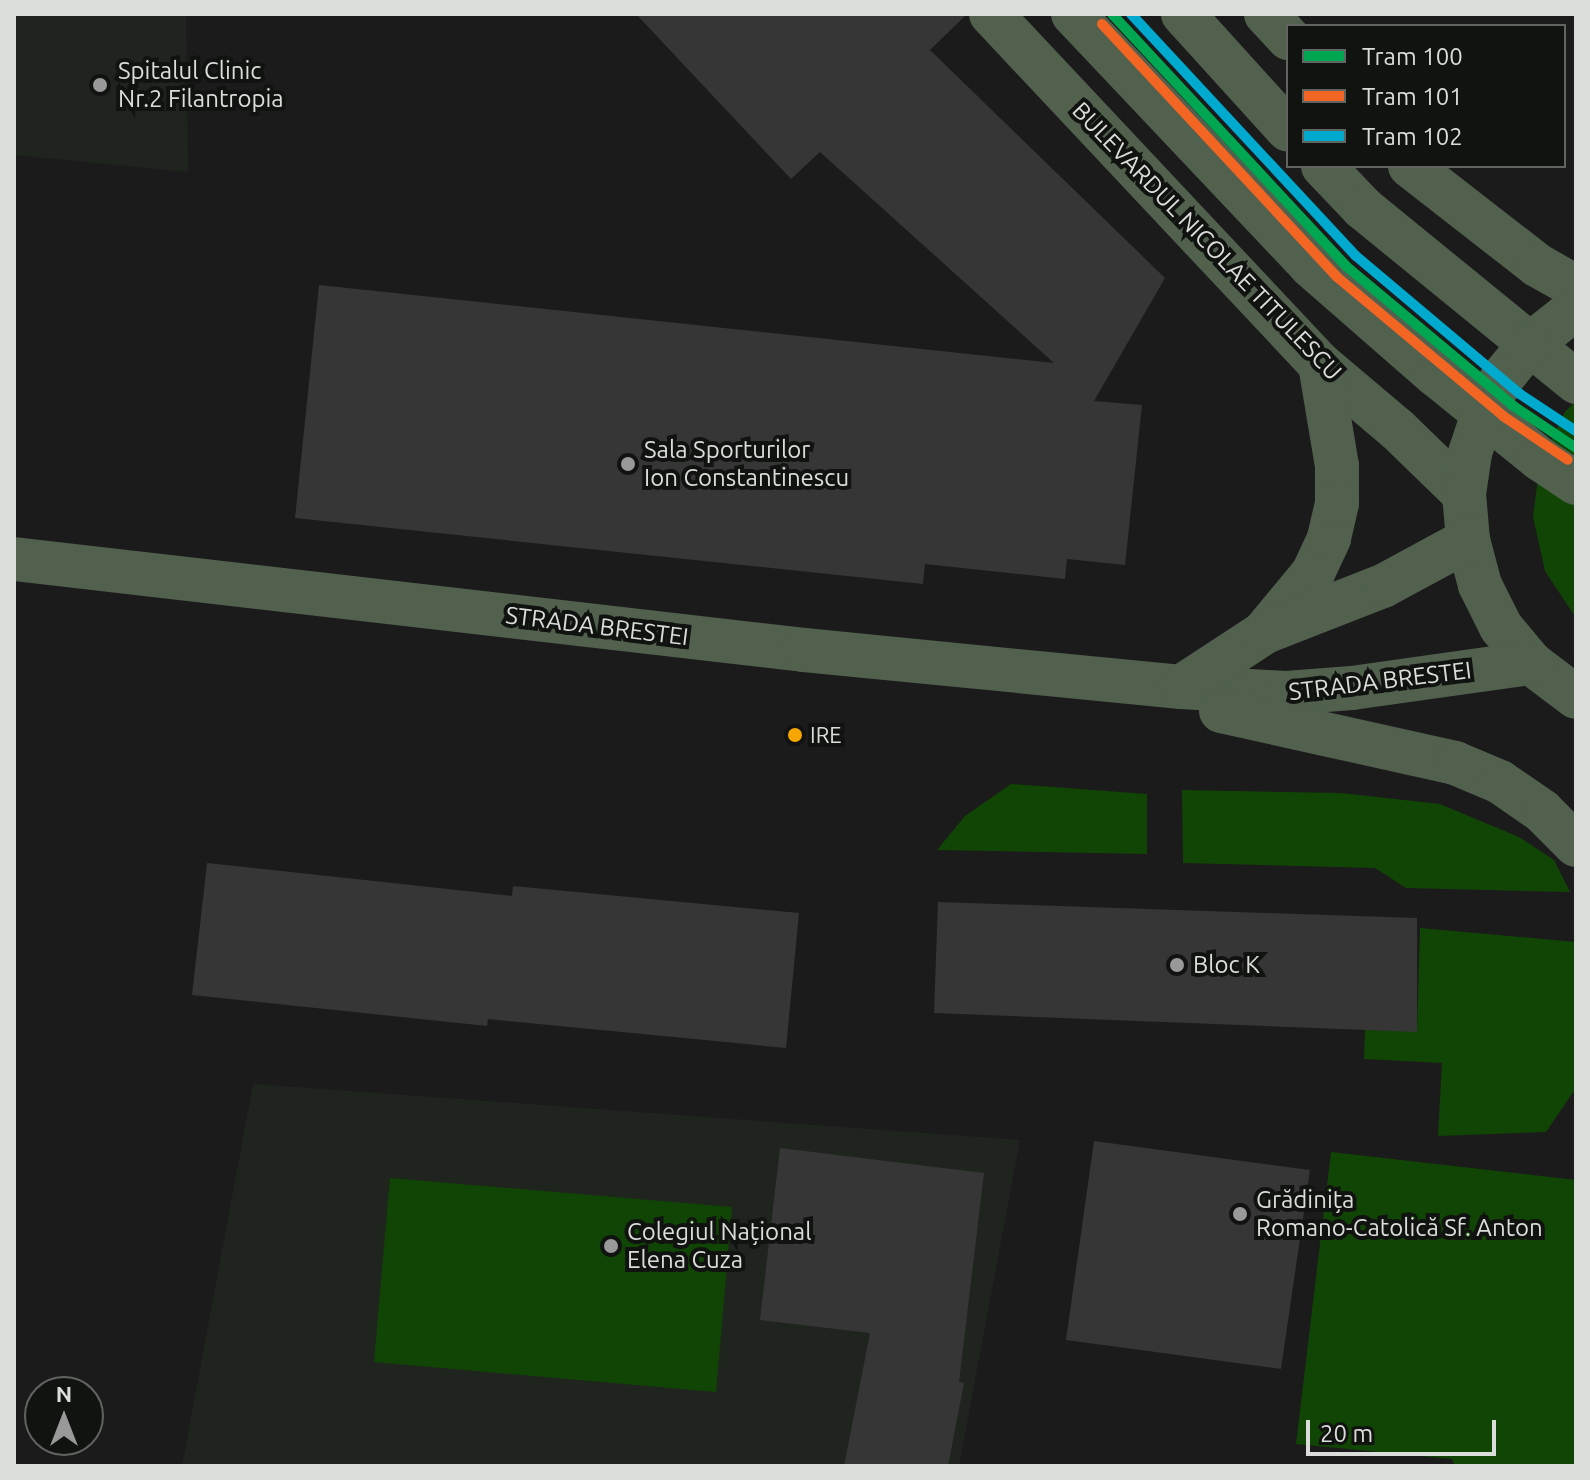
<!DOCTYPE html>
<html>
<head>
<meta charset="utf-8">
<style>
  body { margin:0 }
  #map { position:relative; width:1590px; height:1480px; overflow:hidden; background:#1b1b1b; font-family:Ubuntu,sans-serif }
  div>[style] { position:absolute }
  .built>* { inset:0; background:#1f251e }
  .green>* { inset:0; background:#114505 }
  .building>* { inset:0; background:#363636 }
  .major>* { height:44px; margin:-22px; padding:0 22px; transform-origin:22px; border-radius:22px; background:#51614e }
  .tram-1>* { height:10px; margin:-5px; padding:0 5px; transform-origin:5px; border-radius:5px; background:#00a651 }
  .tram-2>* { height:10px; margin:-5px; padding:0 5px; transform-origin:5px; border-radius:5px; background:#f26522 }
  .tram-3>* { height:10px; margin:-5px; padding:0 5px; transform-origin:5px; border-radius:5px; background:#00a9ce }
  .dots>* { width:22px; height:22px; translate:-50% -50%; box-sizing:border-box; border:4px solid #111311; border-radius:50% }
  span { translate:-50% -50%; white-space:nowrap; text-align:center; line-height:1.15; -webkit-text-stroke:8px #111311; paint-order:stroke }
  .bus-label { font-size:22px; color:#dbdddb }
  .left { translate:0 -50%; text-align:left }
  .poi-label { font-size:24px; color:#dbdddb }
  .street-label { font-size:24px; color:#dbdddb }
  .frame { position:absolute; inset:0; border:16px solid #dbdddb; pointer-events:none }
  .legend { position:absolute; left:1286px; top:24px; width:280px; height:144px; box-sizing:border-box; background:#111311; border:2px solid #626462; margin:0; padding:10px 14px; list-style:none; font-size:24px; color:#dbdddb }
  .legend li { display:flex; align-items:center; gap:16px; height:40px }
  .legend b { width:40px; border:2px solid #626462 }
  .north { position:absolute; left:24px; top:1376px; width:80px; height:80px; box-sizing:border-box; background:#111311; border:2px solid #626462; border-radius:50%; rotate:0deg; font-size:22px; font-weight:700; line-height:32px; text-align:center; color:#dbdddb }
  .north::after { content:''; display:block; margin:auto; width:28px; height:36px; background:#989998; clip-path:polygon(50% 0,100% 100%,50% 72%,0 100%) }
  .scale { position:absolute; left:1306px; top:1420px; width:190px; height:36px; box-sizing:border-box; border:4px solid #dbdddb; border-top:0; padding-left:10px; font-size:24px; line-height:28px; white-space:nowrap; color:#dbdddb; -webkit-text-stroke:6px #111311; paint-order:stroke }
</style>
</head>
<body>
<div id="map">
  <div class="built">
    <i style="clip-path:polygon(14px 14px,186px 14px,188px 172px,14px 155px)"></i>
    <i style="clip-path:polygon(253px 1084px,1020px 1140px,959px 1466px,182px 1466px)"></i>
  </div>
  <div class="green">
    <i style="clip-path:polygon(1576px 401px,1576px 618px,1545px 571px,1533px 517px,1540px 462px,1565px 412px)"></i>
    <i style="clip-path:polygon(1011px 784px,1147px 794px,1147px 854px,937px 850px,965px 816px)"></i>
    <i style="clip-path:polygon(1182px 790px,1341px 793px,1440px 804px,1519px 837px,1554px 860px,1570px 892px,1406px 888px,1375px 868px,1183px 863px)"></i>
    <i style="clip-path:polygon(1420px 928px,1576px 942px,1576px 1088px,1546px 1132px,1438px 1136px,1442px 1063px,1364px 1059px,1365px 1030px,1417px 1031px)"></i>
    <i style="clip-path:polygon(1331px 1152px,1576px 1180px,1576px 1466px,1455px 1466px,1452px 1459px,1296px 1444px)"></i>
    <i style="clip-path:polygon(390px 1178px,732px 1207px,716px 1392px,374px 1362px)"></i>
  </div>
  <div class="building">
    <i style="clip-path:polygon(636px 14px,967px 14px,930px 50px,1165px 278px,1094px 401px,1142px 405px,1125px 565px,1067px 559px,1065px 579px,925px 564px,923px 584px,295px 518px,319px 285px,1054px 363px,820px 152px,791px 179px)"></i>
    <i style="clip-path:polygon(207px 863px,512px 896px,513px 886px,799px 913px,786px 1048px,488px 1019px,487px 1026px,192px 995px)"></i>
    <i style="clip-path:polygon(938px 902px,1417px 918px,1417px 1032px,934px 1013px)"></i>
    <i style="clip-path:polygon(1094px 1141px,1310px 1170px,1281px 1369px,1066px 1340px)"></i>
    <i style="clip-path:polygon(780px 1148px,984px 1173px,959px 1382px,964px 1383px,948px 1466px,844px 1466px,870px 1333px,760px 1320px)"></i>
  </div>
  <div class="major">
    <i style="left:991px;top:14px;width:480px;rotate:46.8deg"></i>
    <i style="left:1320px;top:364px;width:101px;rotate:40.2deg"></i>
    <i style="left:1397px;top:429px;width:93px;rotate:44.1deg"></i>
    <i style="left:1073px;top:14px;width:347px;rotate:46.6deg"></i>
    <i style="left:1311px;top:266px;width:166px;rotate:41.1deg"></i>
    <i style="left:1436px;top:375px;width:134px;rotate:38.9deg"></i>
    <i style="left:1540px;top:459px;width:43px;rotate:33.7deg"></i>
    <i style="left:1183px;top:14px;width:156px;rotate:47.8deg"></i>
    <i style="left:1266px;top:14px;width:33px;rotate:47deg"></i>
    <i style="left:1323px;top:166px;width:58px;rotate:46.4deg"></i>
    <i style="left:1363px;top:208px;width:275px;rotate:39.2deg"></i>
    <i style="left:1410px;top:166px;width:161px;rotate:37.9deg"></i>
    <i style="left:1537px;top:265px;width:45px;rotate:29.4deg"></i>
    <i style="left:1576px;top:308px;width:61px;rotate:141.6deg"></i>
    <i style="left:1528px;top:346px;width:41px;rotate:129.1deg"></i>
    <i style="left:1502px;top:378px;width:41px;rotate:117.8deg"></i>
    <i style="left:1483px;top:414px;width:41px;rotate:108.4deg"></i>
    <i style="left:1470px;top:453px;width:41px;rotate:98.3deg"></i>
    <i style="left:1464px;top:494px;width:46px;rotate:85deg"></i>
    <i style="left:1468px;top:540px;width:47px;rotate:75.1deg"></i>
    <i style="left:1480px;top:585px;width:47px;rotate:63.4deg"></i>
    <i style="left:1501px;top:627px;width:47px;rotate:50.2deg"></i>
    <i style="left:1531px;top:663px;width:56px;rotate:37.1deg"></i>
    <i style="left:14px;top:559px;width:795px;rotate:6.57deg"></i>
    <i style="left:804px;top:650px;width:379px;rotate:5.6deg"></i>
    <i style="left:1181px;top:687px;width:105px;rotate:3.3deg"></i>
    <i style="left:1286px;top:693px;width:66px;rotate:-4.3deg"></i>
    <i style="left:1352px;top:688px;width:181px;rotate:-8deg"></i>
    <i style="left:1265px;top:631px;width:75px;rotate:-50.4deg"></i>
    <i style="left:1313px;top:573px;width:38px;rotate:-65deg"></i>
    <i style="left:1329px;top:538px;width:36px;rotate:-77deg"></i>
    <i style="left:1337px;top:503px;width:37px;rotate:-90deg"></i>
    <i style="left:1337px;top:466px;width:103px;rotate:-99.5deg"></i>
    <i style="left:1181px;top:687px;width:100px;rotate:-33.2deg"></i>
    <i style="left:1265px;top:632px;width:127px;rotate:-21.3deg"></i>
    <i style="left:1383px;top:586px;width:97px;rotate:-28.4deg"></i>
    <i style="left:1221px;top:711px;width:240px;rotate:12.5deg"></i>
    <i style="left:1455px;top:763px;width:49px;rotate:22.9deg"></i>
    <i style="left:1500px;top:782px;width:51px;rotate:34.6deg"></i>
    <i style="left:1542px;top:811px;width:48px;rotate:45deg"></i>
  </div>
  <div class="tram-1">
    <i style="left:1112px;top:14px;width:344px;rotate:47.1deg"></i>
    <i style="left:1346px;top:266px;width:217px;rotate:39.9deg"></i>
    <i style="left:1512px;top:405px;width:77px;rotate:33.9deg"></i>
  </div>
  <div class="tram-2">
    <i style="left:1102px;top:24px;width:345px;rotate:47.1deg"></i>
    <i style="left:1337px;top:277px;width:217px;rotate:39.9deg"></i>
    <i style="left:1503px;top:416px;width:78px;rotate:34.1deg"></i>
  </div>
  <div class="tram-3">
    <i style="left:1131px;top:14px;width:330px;rotate:47.1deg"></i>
    <i style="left:1356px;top:256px;width:214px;rotate:40.1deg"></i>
    <i style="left:1520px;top:394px;width:67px;rotate:33.5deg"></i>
  </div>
  <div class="dots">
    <i style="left:100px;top:85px;background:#989998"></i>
    <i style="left:628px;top:464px;background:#989998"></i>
    <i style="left:795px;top:735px;background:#f7a600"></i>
    <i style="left:1177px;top:965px;background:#989998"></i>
    <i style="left:1240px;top:1214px;background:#989998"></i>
    <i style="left:611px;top:1246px;background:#989998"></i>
  </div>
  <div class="bus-label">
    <span class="left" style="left:810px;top:735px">IRE</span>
  </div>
  <div class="poi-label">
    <span class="left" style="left:118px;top:85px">Spitalul Clinic<br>Nr.2 Filantropia</span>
    <span class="left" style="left:644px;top:464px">Sala Sporturilor<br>Ion Constantinescu</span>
    <span class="left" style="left:1193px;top:965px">Bloc K</span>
    <span class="left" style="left:1256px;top:1214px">Grădinița<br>Romano-Catolică Sf. Anton</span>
    <span class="left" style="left:627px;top:1246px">Colegiul Național<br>Elena Cuza</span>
  </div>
  <div class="street-label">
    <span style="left:1207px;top:241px;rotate:46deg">BULEVARDUL NICOLAE TITULESCU</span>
    <span style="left:597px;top:626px;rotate:7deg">STRADA BRESTEI</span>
    <span style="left:1380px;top:681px;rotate:-7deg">STRADA BRESTEI</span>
  </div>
  <div class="frame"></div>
  <ul class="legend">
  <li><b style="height:10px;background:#00a651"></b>Tram 100</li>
  <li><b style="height:10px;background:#f26522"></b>Tram 101</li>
  <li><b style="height:10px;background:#00a9ce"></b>Tram 102</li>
  </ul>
  <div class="north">N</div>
  <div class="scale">20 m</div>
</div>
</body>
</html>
